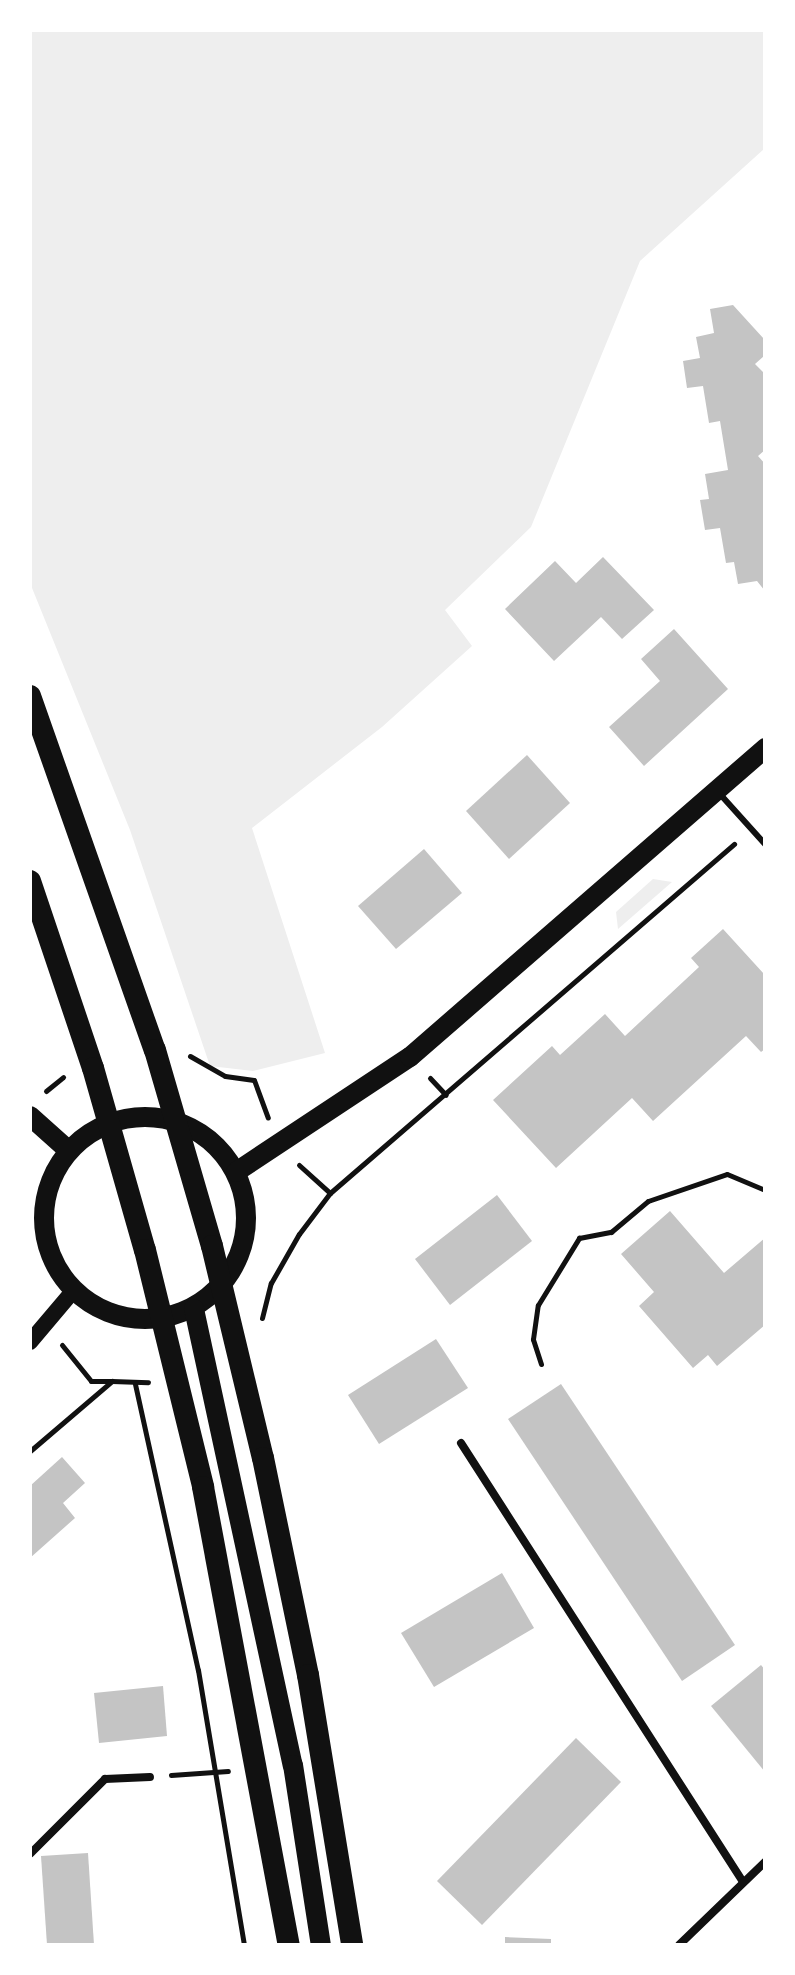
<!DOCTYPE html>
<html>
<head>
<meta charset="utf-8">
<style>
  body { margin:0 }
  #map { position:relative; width:795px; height:1975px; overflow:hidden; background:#fff; font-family:"Noto Sans",sans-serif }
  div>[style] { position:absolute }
  .green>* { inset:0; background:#eee }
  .building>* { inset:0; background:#c4c4c4 }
  .path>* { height:5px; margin:-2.5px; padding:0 2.5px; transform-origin:2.5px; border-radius:2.5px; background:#111 }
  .service>* { height:6px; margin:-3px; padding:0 3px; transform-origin:3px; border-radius:3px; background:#111 }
  .minor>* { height:8px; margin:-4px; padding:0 4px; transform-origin:4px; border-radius:4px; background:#111 }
  .secondary>* { height:16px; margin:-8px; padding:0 8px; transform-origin:8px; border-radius:8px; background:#111 }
  .primary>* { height:20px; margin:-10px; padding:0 10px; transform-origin:10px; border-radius:10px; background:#111 }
  .primary>.ring { margin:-10px; padding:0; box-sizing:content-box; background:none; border:20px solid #111; border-radius:50% }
  .trunk>* { height:22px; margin:-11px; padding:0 11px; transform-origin:11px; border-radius:11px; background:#111 }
  span { translate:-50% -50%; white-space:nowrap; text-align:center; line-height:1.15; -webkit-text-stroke:8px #fff; paint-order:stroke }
  .frame { position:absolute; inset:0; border:32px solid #fff; pointer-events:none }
</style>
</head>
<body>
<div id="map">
  <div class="green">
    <i style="clip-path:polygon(30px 30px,765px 30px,765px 148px,640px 261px,531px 527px,445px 610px,472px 646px,382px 727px,252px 828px,325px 1053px,253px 1071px,210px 1066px,130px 830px,30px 583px)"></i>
    <i style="clip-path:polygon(653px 879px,672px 882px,618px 929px,616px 912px)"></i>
  </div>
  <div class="building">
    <i style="clip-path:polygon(733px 305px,765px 340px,765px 355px,755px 364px,765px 374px,765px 450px,758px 456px,765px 464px,765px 591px,757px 581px,738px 584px,734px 562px,726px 563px,720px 528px,705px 530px,700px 500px,709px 499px,705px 474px,728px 470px,720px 421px,709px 423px,703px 386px,687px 388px,683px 361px,700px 358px,696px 337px,714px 333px,710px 309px)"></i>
    <i style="clip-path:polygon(603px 557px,654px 610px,622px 639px,601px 617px,554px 661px,505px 609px,555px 561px,576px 583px)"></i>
    <i style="clip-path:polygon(674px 629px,728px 689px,644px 766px,609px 727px,660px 681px,641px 659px)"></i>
    <i style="clip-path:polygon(527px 755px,570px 803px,509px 859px,466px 811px)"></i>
    <i style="clip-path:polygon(424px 849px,462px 893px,396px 949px,358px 906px)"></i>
    <i style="clip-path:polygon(723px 929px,765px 975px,765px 1049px,761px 1052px,746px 1036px,653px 1121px,632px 1098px,556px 1168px,493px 1100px,552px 1046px,560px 1055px,605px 1014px,625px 1036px,699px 967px,691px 958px)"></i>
    <i style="clip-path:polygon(497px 1195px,532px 1241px,450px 1305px,415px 1259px)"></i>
    <i style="clip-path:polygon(670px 1211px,724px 1273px,765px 1238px,765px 1325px,717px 1366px,708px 1355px,693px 1368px,639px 1306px,654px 1292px,621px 1254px)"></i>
    <i style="clip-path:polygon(436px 1339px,468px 1388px,379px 1444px,348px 1395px)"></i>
    <i style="clip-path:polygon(561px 1384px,735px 1645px,682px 1681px,508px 1419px)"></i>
    <i style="clip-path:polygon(62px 1457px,85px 1483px,63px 1503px,75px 1518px,30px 1558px,30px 1486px)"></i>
    <i style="clip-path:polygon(502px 1573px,534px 1628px,434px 1687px,401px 1633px)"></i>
    <i style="clip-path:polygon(761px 1665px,765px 1670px,765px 1772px,711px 1706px)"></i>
    <i style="clip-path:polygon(163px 1686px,167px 1736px,99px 1743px,94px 1693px)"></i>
    <i style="clip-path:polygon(576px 1738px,621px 1782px,482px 1925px,437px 1881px)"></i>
    <i style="clip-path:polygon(88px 1853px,94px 1945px,47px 1945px,41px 1856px)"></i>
    <i style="clip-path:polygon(505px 1937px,551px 1939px,551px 1945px,505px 1945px)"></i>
  </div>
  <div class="path">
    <i style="left:190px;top:1056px;width:40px;rotate:29.7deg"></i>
    <i style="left:225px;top:1076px;width:29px;rotate:8deg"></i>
    <i style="left:254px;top:1080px;width:40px;rotate:69.8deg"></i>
    <i style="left:430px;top:1078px;width:23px;rotate:47deg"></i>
    <i style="left:46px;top:1091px;width:22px;rotate:-39deg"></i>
    <i style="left:299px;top:1165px;width:42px;rotate:42.1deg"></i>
    <i style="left:262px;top:1318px;width:36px;rotate:-76deg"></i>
    <i style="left:271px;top:1283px;width:56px;rotate:-60.3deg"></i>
    <i style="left:299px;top:1234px;width:51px;rotate:-52.9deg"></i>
    <i style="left:330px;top:1193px;width:534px;rotate:-40.82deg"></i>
    <i style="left:62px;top:1345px;width:46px;rotate:51.1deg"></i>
    <i style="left:91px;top:1381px;width:20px"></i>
    <i style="left:541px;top:1364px;width:26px;rotate:-108deg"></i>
    <i style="left:533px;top:1339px;width:34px;rotate:-82deg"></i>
    <i style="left:538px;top:1305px;width:79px;rotate:-58.5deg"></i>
    <i style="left:579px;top:1238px;width:33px;rotate:-11deg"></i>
    <i style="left:611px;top:1232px;width:48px;rotate:-40deg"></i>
    <i style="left:648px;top:1201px;width:83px;rotate:-18.9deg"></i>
    <i style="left:727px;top:1174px;width:41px;rotate:22.8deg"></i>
    <i style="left:135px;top:1384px;width:293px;rotate:77.6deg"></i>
    <i style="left:198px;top:1670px;width:279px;rotate:80.5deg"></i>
    <i style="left:30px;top:1451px;width:108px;rotate:-40.5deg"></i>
    <i style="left:112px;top:1381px;width:36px;rotate:2deg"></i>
    <i style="left:171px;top:1775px;width:57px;rotate:-4deg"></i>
  </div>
  <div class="service">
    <i style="left:719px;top:793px;width:69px;rotate:48deg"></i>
  </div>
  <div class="minor">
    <i style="left:461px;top:1443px;width:522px;rotate:57.28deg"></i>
    <i style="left:30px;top:1854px;width:106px;rotate:-45deg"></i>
    <i style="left:105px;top:1779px;width:45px;rotate:-2.5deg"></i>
    <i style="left:679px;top:1945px;width:120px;rotate:-44deg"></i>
  </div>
  <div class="secondary">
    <i style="left:30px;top:1342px;width:68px;rotate:-49.8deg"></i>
  </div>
  <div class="primary">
    <i style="left:30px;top:1116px;width:51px;rotate:41.8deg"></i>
    <i class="ring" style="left:44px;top:1117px;width:182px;height:182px"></i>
    <i style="left:236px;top:1172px;width:209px;rotate:-33.5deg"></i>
    <i style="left:410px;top:1057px;width:471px;rotate:-41deg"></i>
    <i style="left:194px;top:1309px;width:467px;rotate:77.8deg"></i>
    <i style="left:293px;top:1765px;width:182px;rotate:81.2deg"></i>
  </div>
  <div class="trunk">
    <i style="left:30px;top:696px;width:375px;rotate:70.6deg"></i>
    <i style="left:155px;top:1050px;width:204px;rotate:73.8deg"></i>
    <i style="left:212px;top:1246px;width:218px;rotate:76.5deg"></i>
    <i style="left:263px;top:1458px;width:222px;rotate:78.3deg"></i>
    <i style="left:308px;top:1675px;width:274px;rotate:80.7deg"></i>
    <i style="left:30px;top:881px;width:197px;rotate:71.4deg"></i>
    <i style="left:93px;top:1068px;width:189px;rotate:74.1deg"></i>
    <i style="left:145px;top:1250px;width:244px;rotate:76.2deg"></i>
    <i style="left:203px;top:1487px;width:466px;rotate:79.4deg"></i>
  </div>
  <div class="frame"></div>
</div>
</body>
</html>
